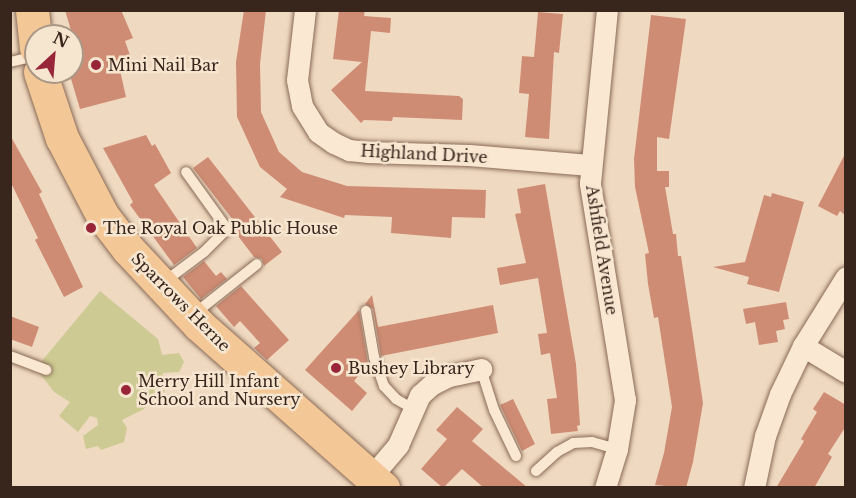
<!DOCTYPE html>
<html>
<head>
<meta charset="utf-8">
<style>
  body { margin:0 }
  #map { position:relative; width:856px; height:498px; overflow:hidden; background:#efd9c0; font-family:"Libre Baskerville",serif }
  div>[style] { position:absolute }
  .green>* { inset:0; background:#cdcb93 }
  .building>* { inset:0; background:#cf8c74 }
  .roads { filter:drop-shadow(0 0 2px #896a57) drop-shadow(0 0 2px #896a57) }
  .service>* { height:10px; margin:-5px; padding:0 5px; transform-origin:5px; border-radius:5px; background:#fae8d3 }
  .minor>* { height:21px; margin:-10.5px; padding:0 10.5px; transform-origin:10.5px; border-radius:10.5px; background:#fae8d3 }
  .primary>* { height:33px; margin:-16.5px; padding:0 16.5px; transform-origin:16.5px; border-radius:16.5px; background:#f4c896 }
  .dots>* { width:16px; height:16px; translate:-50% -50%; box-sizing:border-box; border:3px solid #f6e5cf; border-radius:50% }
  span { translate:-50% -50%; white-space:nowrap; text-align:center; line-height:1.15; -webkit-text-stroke:5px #f6e5cf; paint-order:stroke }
  .poi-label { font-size:16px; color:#38251c }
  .left { translate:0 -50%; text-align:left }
  .street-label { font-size:16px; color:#38251c }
  .frame { position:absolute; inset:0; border:12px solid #38251c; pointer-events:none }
  .north { position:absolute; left:24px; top:24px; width:60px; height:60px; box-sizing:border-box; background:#f6e5cf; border:2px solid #aa9887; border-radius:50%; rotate:26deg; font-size:16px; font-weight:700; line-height:24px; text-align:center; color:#38251c }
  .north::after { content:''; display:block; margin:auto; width:21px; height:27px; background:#992539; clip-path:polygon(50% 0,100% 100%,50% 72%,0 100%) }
</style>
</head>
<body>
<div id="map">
  <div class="green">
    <i style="clip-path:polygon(100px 291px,158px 339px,162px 355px,179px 353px,184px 362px,179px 372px,163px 373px,161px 383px,166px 388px,162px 395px,156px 395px,144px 409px,122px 420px,127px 428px,124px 442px,101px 450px,98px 446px,86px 449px,83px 436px,98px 425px,97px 418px,90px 416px,78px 432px,59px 416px,70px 402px,54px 392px,36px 368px)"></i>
  </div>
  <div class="building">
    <i style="clip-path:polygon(65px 10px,121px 10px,133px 38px,125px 41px,132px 61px,119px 66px,126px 97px,80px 109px,69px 72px,72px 72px,72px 34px)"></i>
    <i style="clip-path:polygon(244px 10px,266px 10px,260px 64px,261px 112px,279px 152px,302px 172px,347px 186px,486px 190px,485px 218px,452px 217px,451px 238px,391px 233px,392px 217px,345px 215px,344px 218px,280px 197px,287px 189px,260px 167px,237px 117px,236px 62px)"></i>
    <i style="clip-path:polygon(339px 10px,365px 10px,364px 16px,391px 18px,390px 33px,371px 31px,365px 91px,459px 96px,463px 99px,462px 120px,393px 117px,392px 121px,364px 120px,361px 123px,331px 90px,362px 62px,333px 59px)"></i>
    <i style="clip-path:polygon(538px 12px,563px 14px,559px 53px,554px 52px,549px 139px,525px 137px,529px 94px,519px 93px,522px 56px,534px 57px)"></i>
    <i style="clip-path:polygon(651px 15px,686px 19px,669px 139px,657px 137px,657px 171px,669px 171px,669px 187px,665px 187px,673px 234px,676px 234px,678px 256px,681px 256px,703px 403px,693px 462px,686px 488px,655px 485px,664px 453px,672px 407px,658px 317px,654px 318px,648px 284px,645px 254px,649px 253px,635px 187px,634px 159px)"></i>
    <i style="clip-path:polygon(10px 135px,42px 192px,39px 194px,83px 287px,64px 297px,35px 240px,38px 238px,10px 181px)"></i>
    <i style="clip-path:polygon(146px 135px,152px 146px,155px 144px,171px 173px,154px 185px,197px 248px,174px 265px,130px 205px,133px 202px,103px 148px)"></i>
    <i style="clip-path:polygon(846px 152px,846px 216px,840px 211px,837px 216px,818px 206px)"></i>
    <i style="clip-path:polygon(208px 157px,282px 252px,264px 266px,262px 259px,254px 257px,235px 232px,240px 229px,193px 168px)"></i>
    <i style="clip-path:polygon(545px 184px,576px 364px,580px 425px,577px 426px,578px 431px,551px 434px,547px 399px,557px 398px,550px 353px,541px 355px,538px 334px,547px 333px,538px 278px,500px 285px,497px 268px,526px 263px,515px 214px,521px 213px,517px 189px)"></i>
    <i style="clip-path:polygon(772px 193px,804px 202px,779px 292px,747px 284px,749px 277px,713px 267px,745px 262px,764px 195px,771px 197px)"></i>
    <i style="clip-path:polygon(204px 261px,216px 276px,221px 272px,227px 279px,201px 299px,183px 277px)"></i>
    <i style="clip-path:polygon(241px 286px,289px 340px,267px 360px,254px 348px,260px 343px,240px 321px,234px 327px,216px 306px)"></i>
    <i style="clip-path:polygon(372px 295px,378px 327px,493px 305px,498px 333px,381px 356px,373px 309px,365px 304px)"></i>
    <i style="clip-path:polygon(786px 302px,789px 319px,783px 320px,785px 329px,776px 331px,778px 342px,759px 345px,755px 322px,746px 324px,743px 309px)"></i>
    <i style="clip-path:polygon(359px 310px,368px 364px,354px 381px,367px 393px,352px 411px,305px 370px)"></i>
    <i style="clip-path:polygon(10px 316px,39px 327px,32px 347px,10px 339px)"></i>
    <i style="clip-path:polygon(824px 392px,846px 405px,846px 426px,828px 454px,832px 457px,814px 488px,776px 488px,804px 441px,801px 439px,817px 412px,813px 409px)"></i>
    <i style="clip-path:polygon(513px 399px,535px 444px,522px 451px,500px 405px)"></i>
    <i style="clip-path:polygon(457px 407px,483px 429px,472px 441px,528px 488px,484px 488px,462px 469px,443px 488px,421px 469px,447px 439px,436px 430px)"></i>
  </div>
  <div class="roads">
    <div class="service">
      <i style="left:10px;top:62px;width:27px;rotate:-13deg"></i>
      <i style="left:164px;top:282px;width:50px;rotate:-36.9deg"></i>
      <i style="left:204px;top:252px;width:33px;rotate:-45deg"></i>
      <i style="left:227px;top:229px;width:70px;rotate:-125.7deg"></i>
      <i style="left:366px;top:311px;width:47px;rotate:80.1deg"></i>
      <i style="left:374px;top:357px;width:31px;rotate:71deg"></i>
      <i style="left:384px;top:386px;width:18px;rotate:47deg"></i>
      <i style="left:396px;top:399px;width:20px;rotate:30deg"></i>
      <i style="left:194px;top:314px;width:80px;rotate:-38.4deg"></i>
      <i style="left:10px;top:356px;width:39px;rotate:21deg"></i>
      <i style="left:481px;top:369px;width:43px;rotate:72.4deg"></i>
      <i style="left:494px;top:410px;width:51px;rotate:64.4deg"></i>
      <i style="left:536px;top:471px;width:28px;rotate:-42deg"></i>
      <i style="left:557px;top:452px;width:18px;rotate:-29deg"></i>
      <i style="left:573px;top:443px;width:19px;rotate:-3deg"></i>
      <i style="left:592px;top:442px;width:26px;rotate:16deg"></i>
    </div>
    <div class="minor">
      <i style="left:305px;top:10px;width:70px;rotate:96.5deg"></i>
      <i style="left:297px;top:80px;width:26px;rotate:79deg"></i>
      <i style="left:302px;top:106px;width:31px;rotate:58deg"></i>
      <i style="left:318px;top:132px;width:19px;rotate:35deg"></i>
      <i style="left:334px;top:143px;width:17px;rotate:25deg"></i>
      <i style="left:349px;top:150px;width:18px;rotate:6deg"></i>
      <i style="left:367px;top:152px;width:102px;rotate:1.7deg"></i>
      <i style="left:469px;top:155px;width:121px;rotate:4.7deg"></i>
      <i style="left:803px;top:346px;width:50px;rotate:31.2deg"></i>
      <i style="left:371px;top:477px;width:42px;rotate:-49.8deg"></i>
      <i style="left:398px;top:445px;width:55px;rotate:-66.3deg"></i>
      <i style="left:420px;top:395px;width:15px;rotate:-42deg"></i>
      <i style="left:431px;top:385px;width:20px;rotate:-27deg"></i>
      <i style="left:449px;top:376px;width:33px;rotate:-12deg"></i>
      <i style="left:605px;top:488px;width:41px;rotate:-72.9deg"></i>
      <i style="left:617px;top:449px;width:50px;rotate:-80.7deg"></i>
      <i style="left:625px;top:400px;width:220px;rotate:-99.2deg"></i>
      <i style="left:590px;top:183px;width:174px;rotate:-84.4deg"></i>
      <i style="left:754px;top:488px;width:53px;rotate:-78.1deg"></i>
      <i style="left:765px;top:436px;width:45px;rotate:-70.3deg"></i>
      <i style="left:780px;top:394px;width:53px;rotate:-64.4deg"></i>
      <i style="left:803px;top:346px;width:81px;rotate:-58.1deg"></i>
    </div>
    <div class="primary">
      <i style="left:32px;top:10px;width:38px;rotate:84deg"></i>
      <i style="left:40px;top:72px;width:70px;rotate:71.6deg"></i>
      <i style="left:62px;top:138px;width:87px;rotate:62.5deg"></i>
      <i style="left:102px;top:215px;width:43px;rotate:52.6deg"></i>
      <i style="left:128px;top:249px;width:104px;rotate:46.9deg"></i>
      <i style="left:199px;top:325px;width:246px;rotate:41.5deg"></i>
    </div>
  </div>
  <div class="dots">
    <i style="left:96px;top:65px;background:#992539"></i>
    <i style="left:91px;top:228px;background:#992539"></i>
    <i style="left:336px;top:368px;background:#992539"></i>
    <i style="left:126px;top:390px;background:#992539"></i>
  </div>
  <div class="poi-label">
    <span class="left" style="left:108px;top:65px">Mini Nail Bar</span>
    <span class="left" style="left:103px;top:228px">The Royal Oak Public House</span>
    <span class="left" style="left:348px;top:368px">Bushey Library</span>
    <span class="left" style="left:138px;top:390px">Merry Hill Infant<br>School and Nursery</span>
  </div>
  <div class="street-label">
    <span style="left:424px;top:154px;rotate:3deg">Highland Drive</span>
    <span style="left:602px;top:250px;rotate:81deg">Ashfield Avenue</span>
    <span style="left:181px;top:302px;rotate:45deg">Sparrows Herne</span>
  </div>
  <div class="frame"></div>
  <div class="north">N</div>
</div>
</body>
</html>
